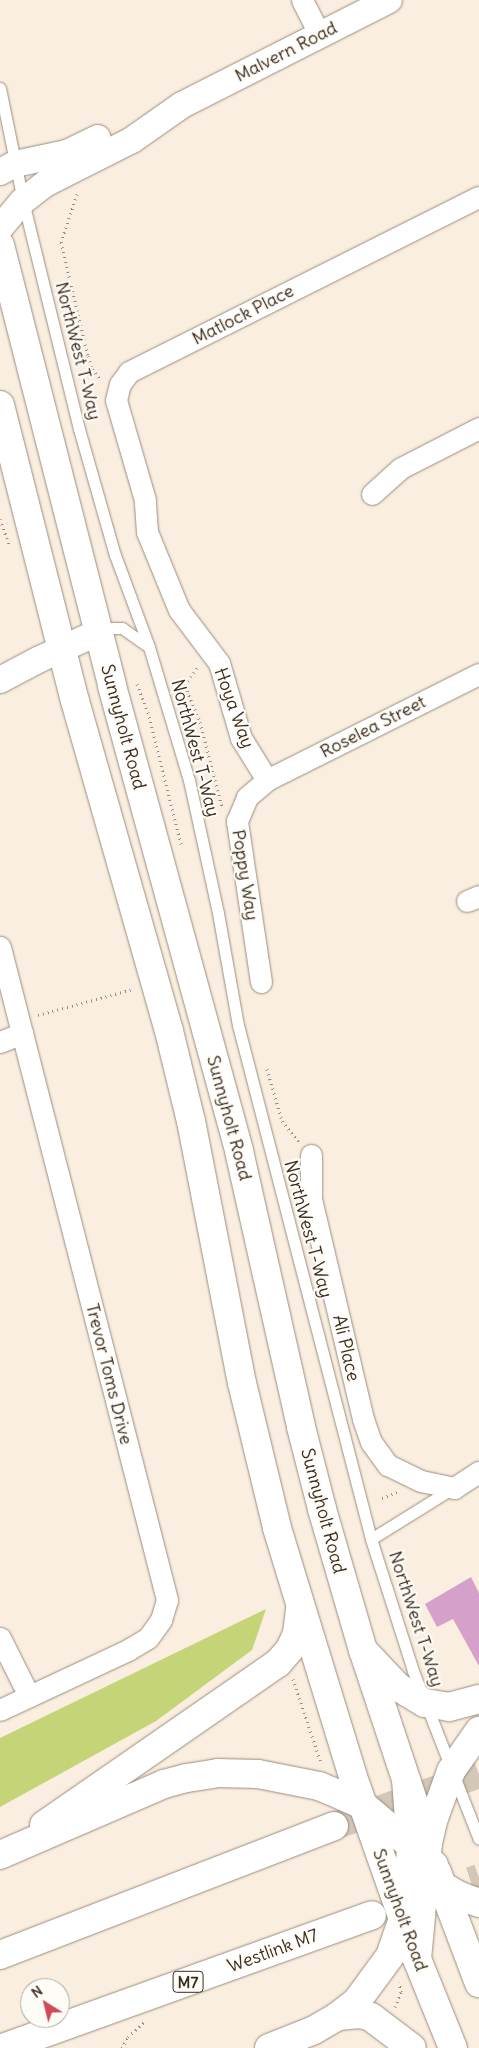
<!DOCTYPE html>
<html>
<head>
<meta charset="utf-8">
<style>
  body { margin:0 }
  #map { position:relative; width:479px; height:2048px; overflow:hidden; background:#f9eedf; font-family:Delius,sans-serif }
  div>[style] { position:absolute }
  .green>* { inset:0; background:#c5d476 }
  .building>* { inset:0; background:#d5a1cb }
  .motorway-tunnel>* { height:28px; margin-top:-14px; transform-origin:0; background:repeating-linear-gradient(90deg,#d3c7b8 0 28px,transparent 0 42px) }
  .path>* { height:3px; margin-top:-1.5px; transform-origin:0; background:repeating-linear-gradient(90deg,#9a8c7e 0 1px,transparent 0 5px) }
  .roads { filter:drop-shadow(0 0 1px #9a8c7e) drop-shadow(0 0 1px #9a8c7e) }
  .service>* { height:11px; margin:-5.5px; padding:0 5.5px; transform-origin:5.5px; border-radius:5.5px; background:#fff }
  .minor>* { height:21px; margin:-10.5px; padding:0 10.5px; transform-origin:10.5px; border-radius:10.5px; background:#fff }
  .tertiary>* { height:26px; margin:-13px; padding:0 13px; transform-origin:13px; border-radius:13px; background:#fff }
  .primary>* { height:28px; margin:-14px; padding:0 14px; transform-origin:14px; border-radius:14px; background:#fff }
  .motorway>* { height:28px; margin:-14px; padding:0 14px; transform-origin:14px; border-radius:14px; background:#fff }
  span { translate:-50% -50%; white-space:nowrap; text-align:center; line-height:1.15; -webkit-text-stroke:4.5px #fdfcf7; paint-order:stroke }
  .shield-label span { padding:1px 4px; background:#fdfcf7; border:1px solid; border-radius:4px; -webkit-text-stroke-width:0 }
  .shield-label { font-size:16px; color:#3b2a1e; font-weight:700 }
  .street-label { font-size:18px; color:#3b2a1e }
  .north { position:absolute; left:20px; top:1978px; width:50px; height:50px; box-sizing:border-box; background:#fdfcf7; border:1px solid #afa8a0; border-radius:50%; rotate:324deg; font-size:14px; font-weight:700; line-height:20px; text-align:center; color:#3b2a1e }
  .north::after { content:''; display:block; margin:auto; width:18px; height:22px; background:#d1495b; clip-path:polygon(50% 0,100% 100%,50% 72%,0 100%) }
</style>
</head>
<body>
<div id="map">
  <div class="green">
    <i style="clip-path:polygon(266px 1609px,252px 1650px,156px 1721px,0 1807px,0 1738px)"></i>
  </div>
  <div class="building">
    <i style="clip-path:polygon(471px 1577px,479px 1593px,479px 1666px,453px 1619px,437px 1627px,425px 1604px)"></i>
  </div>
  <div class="motorway-tunnel">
    <i style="left:334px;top:1826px;width:154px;rotate:-19.7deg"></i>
    <i style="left:431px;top:1895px;width:51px;rotate:-19.5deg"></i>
  </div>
  <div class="path">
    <i style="left:77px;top:194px;width:51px;rotate:108.4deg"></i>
    <i style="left:61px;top:242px;width:117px;rotate:76.7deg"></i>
    <i style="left:88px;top:356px;width:14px;rotate:73deg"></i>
    <i style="left:92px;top:369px;width:14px;rotate:51deg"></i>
    <i style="left:0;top:519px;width:29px;rotate:70deg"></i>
    <i style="left:197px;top:668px;width:22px;rotate:124deg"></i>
    <i style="left:185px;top:686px;width:39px;rotate:67deg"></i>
    <i style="left:200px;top:722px;width:88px;rotate:75.5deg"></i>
    <i style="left:137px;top:684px;width:30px;rotate:69deg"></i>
    <i style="left:148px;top:712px;width:136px;rotate:76deg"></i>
    <i style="left:38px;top:1015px;width:98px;rotate:-15.3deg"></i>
    <i style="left:267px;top:1069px;width:54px;rotate:73.9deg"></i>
    <i style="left:282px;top:1121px;width:27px;rotate:51deg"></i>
    <i style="left:382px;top:1498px;width:17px;rotate:-21deg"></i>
    <i style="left:293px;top:1679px;width:89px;rotate:71.6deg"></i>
    <i style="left:395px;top:2007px;width:16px;rotate:-68deg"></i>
    <i style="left:401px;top:1992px;width:10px;rotate:-101deg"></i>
    <i style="left:122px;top:2048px;width:13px;rotate:-61deg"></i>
    <i style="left:128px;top:2037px;width:22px;rotate:-43deg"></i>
  </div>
  <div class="roads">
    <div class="service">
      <i style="left:0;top:88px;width:115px;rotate:78.5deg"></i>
      <i style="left:23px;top:201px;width:235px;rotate:76.2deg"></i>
      <i style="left:79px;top:429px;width:131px;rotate:74.1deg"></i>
      <i style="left:115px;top:555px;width:98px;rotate:69.7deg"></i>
      <i style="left:149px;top:647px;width:139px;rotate:73.3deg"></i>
      <i style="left:189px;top:780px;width:136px;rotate:77.7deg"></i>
      <i style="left:218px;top:913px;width:114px;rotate:79.9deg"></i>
      <i style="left:238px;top:1025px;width:531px;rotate:75.49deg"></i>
      <i style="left:371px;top:1539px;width:139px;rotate:72.3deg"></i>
      <i style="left:413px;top:1671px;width:180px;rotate:68.6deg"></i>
      <i style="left:99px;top:632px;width:14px;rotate:-17deg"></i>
      <i style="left:112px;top:628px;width:10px"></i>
      <i style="left:122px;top:628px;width:33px;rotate:35deg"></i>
      <i style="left:371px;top:1539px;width:97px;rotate:-31.9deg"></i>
    </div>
    <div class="minor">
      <i style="left:302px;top:0;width:39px;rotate:63deg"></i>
      <i style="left:372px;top:494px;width:39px;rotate:-42deg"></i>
      <i style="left:401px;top:468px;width:88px;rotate:-27.1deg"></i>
      <i style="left:267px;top:780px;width:49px;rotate:-121.8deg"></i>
      <i style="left:241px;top:738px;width:78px;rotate:-106.3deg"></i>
      <i style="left:219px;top:663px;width:66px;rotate:-127deg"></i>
      <i style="left:179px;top:610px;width:84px;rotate:-112.3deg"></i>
      <i style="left:147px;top:532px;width:32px;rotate:-94deg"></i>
      <i style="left:145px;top:500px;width:104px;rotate:-106.2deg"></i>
      <i style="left:116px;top:400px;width:16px;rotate:-76deg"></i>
      <i style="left:120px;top:384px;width:15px;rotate:-53deg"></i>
      <i style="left:129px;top:372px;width:391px;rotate:-26.6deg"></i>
      <i style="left:467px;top:901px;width:13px;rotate:-23deg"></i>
      <i style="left:0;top:947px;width:674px;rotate:75.65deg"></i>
      <i style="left:167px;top:1600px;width:21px;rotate:107deg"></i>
      <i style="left:161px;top:1620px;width:22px;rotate:126deg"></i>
      <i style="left:148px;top:1638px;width:23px;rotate:149deg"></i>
      <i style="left:128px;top:1650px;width:141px;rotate:154.9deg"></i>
      <i style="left:261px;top:982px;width:163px;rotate:-98.5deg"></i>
      <i style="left:237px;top:821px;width:26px;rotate:-67deg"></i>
      <i style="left:247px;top:797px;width:26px;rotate:-40deg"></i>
      <i style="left:267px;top:780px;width:237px;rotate:-26.6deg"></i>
      <i style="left:0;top:1042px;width:24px;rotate:-22deg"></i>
      <i style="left:311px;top:1155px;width:44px;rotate:90deg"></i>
      <i style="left:311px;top:1199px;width:226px;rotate:76.7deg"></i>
      <i style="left:363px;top:1419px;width:24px;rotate:71deg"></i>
      <i style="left:371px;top:1442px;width:29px;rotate:54deg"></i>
      <i style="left:388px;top:1465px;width:37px;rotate:26deg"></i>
      <i style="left:421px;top:1481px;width:34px;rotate:12deg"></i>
      <i style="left:454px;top:1488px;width:30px;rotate:-33deg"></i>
      <i style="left:0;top:1638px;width:65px;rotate:63.4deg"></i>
    </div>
    <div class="tertiary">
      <i style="left:0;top:172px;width:17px;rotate:-28deg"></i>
      <i style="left:15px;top:164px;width:53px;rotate:-11.9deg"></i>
      <i style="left:67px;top:153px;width:34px;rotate:-26deg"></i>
      <i style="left:0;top:228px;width:35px;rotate:-50deg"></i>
      <i style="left:23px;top:201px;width:28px;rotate:-38deg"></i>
      <i style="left:45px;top:184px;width:97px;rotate:-26.8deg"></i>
      <i style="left:132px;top:140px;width:61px;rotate:-35deg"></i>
      <i style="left:182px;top:105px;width:232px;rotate:-26.9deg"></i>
      <i style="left:0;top:680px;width:45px;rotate:-27.7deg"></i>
      <i style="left:40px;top:659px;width:65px;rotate:-24.6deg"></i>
    </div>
    <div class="primary">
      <i style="left:0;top:245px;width:455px;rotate:75.7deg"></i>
      <i style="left:112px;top:686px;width:482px;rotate:74.7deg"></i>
      <i style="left:239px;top:1151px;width:283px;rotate:77.3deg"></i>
      <i style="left:301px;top:1427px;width:85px;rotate:75.6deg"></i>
      <i style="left:322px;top:1509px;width:147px;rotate:73.8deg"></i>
      <i style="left:363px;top:1650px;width:161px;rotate:71.6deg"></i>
      <i style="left:0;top:405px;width:305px;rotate:75.8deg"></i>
      <i style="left:75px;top:701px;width:343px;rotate:74.1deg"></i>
      <i style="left:169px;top:1031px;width:93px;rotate:76.3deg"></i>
      <i style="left:191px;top:1121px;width:267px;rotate:79deg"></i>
      <i style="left:242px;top:1383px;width:149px;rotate:76.4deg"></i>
      <i style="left:277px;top:1528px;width:260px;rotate:73deg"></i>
      <i style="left:353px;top:1777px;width:193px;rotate:70.6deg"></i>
      <i style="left:417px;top:1959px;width:96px;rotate:68deg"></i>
      <i style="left:437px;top:1872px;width:119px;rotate:69.3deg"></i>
    </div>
    <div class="motorway">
      <i style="left:363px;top:1650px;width:51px;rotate:46.6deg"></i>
      <i style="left:398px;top:1687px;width:31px;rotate:31deg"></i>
      <i style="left:425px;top:1703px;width:24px;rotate:9deg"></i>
      <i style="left:449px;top:1707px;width:31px;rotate:-15deg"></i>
      <i style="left:44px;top:1825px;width:285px;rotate:-34.7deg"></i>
      <i style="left:278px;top:1663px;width:18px;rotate:-49deg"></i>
      <i style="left:290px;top:1649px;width:17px;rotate:-65deg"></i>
      <i style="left:297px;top:1634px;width:26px;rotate:-83deg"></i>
      <i style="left:0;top:1855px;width:179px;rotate:-23.4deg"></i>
      <i style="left:164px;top:1784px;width:24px;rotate:-15deg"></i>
      <i style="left:187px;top:1778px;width:31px;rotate:-9deg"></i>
      <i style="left:218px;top:1773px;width:40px;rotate:1.4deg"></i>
      <i style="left:258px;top:1774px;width:62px;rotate:11.1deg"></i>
      <i style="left:319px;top:1786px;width:13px;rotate:23deg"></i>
      <i style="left:331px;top:1791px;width:35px;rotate:24deg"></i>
      <i style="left:363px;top:1805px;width:93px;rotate:40.2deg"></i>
      <i style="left:412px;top:1868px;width:56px;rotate:30.3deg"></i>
      <i style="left:460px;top:1896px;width:20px;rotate:20deg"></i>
      <i style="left:0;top:1955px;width:358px;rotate:-21.1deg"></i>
      <i style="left:417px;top:1959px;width:117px;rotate:-84.6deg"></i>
      <i style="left:428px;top:1843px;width:23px;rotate:-77deg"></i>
      <i style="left:433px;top:1821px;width:53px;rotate:-70.2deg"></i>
      <i style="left:451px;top:1771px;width:49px;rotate:-55deg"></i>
      <i style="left:338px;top:2016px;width:22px;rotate:-5deg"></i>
      <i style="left:360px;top:2014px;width:11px;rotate:15deg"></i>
      <i style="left:371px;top:2017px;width:51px;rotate:37.1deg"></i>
      <i style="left:3px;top:2048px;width:392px;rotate:-19.8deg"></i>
      <i style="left:269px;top:2048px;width:48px;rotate:-21.8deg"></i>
      <i style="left:314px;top:2030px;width:28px;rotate:-30deg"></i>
      <i style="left:338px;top:2016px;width:24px;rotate:-38deg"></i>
      <i style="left:357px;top:2001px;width:56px;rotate:-53.7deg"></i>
      <i style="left:390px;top:1956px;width:37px;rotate:-71deg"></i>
      <i style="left:402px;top:1921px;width:28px;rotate:-77deg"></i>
      <i style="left:408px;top:1894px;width:48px;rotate:-86.4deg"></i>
      <i style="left:411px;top:1846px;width:66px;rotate:-94.3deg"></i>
    </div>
  </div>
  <div class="shield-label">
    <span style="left:188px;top:1982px">M7</span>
  </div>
  <div class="street-label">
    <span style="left:286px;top:52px;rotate:-27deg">Malvern Road</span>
    <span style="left:243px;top:315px;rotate:-27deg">Matlock Place</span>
    <span style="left:78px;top:351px;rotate:76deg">NorthWest T-Way</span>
    <span style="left:234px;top:708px;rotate:70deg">Hoya Way</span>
    <span style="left:123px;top:727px;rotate:75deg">Sunnyholt Road</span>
    <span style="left:373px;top:727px;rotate:-27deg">Roselea Street</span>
    <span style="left:195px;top:748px;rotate:75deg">NorthWest T-Way</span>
    <span style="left:245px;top:875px;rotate:81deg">Poppy Way</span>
    <span style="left:229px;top:1118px;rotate:75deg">Sunnyholt Road</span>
    <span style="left:308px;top:1229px;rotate:75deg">NorthWest T-Way</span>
    <span style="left:346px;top:1348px;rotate:77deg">Ali Place</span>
    <span style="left:109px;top:1374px;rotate:76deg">Trevor Toms Drive</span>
    <span style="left:323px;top:1511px;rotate:75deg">Sunnyholt Road</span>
    <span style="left:416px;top:1619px;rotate:72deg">NorthWest T-Way</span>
    <span style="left:400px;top:1910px;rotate:70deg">Sunnyholt Road</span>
    <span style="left:273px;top:1951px;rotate:-20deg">Westlink M7</span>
  </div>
  <div class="north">N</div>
</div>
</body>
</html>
